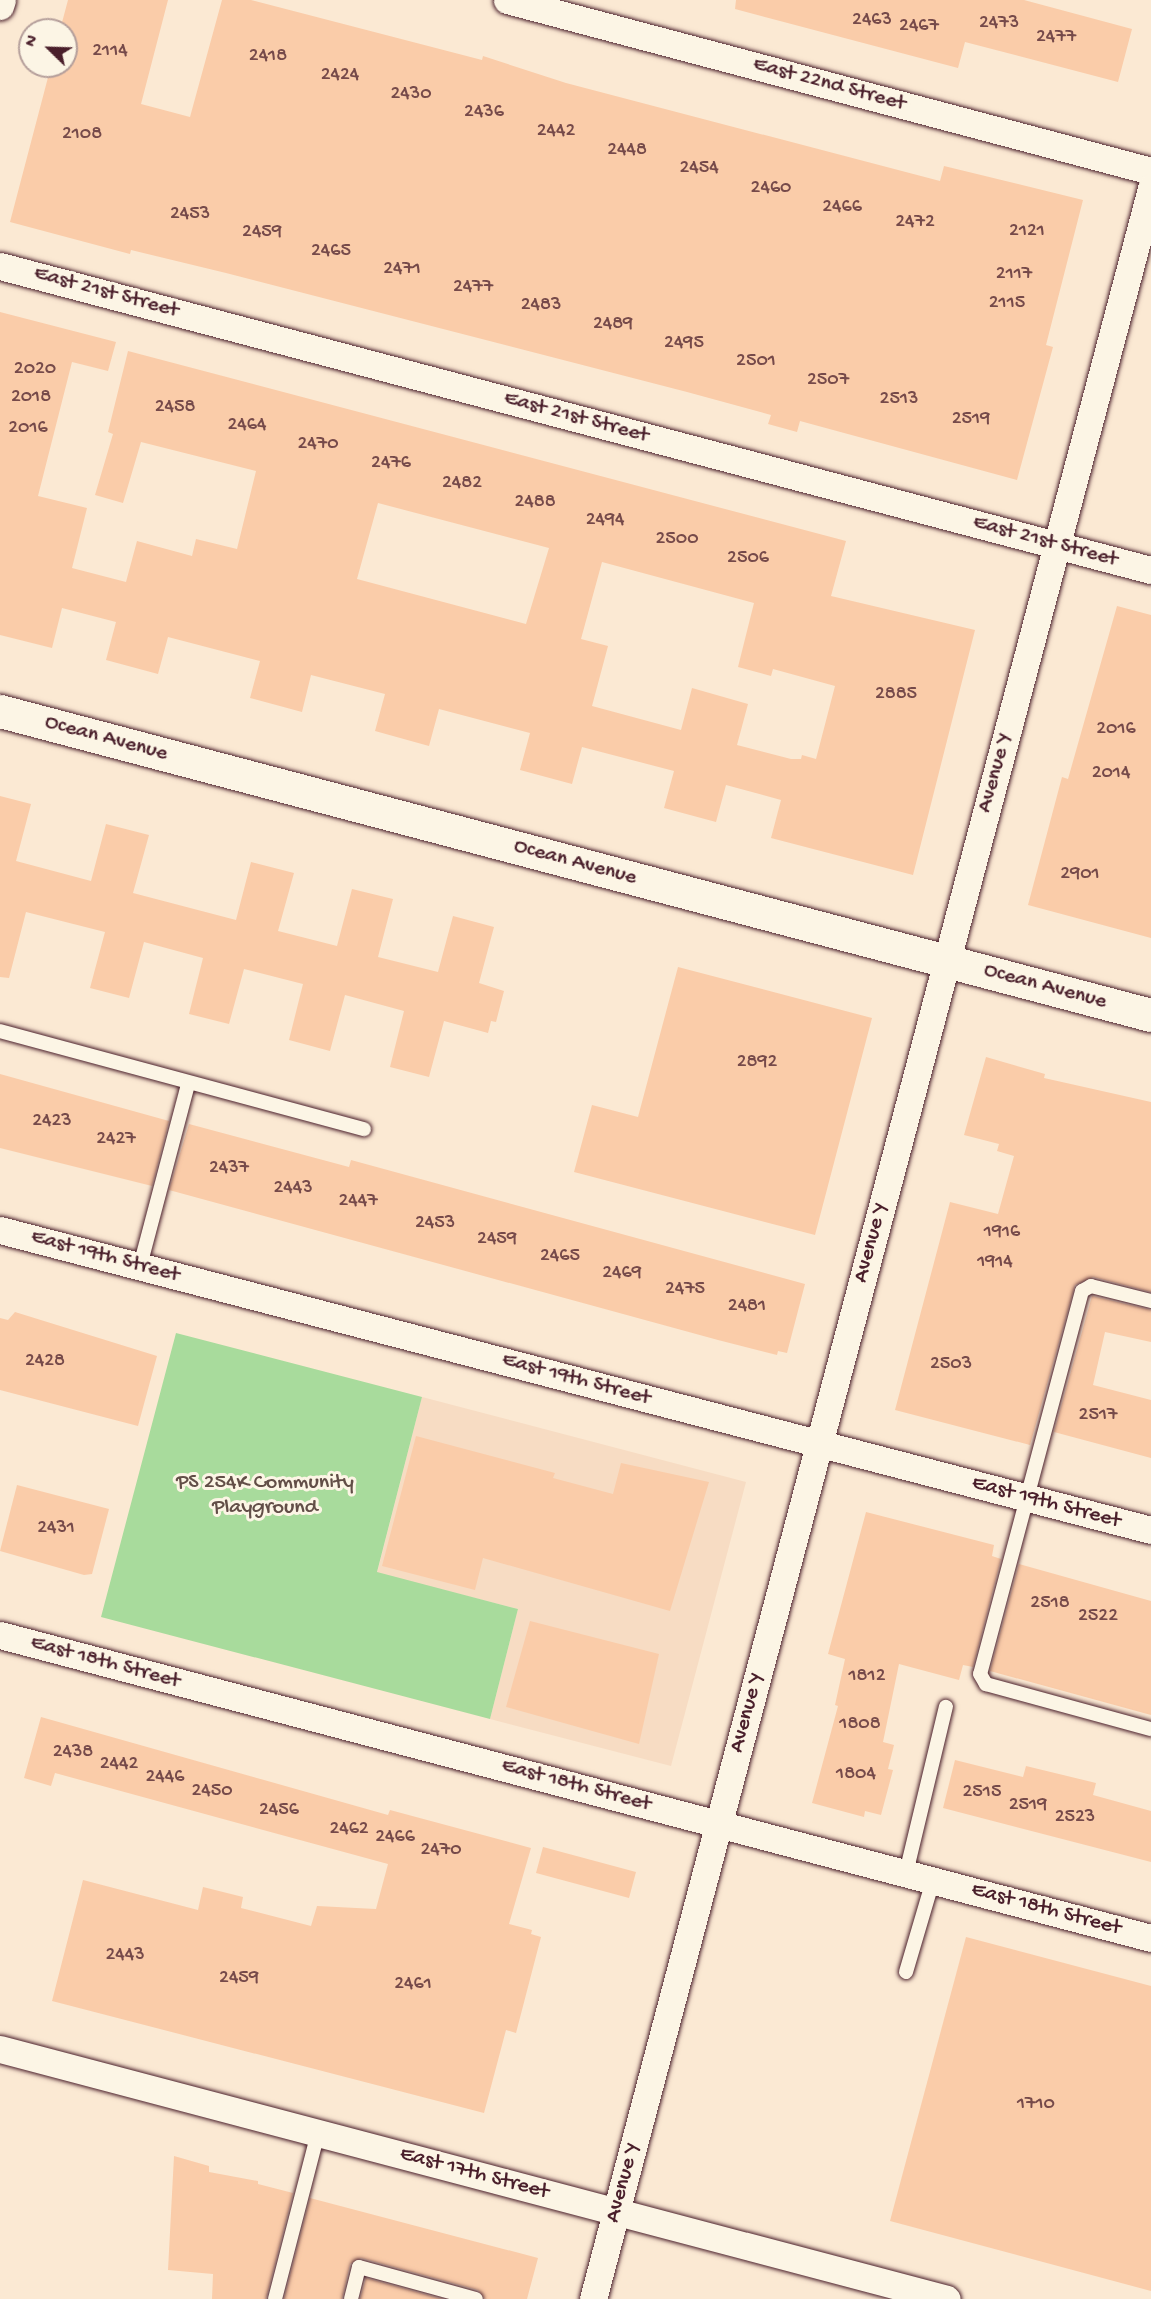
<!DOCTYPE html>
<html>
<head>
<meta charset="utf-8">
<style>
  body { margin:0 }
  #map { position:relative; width:1151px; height:2299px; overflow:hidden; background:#fbe9d3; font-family:"Gochi Hand",sans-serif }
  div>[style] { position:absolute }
  .built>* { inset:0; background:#f7dcc3 }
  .green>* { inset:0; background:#a8db9c }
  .building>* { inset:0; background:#facca9 }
  .roads { filter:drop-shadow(0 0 2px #4a1f2b) drop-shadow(0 0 2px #4a1f2b) }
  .lane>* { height:14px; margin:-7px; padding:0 7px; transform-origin:7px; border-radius:7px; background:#fcf5e5 }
  .street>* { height:27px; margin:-13.5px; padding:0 13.5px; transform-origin:13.5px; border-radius:13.5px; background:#fcf5e5 }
  .secondary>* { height:33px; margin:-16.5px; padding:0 16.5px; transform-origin:16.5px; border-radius:16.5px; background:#fcf5e5 }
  span { translate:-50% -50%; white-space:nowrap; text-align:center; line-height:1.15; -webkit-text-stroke:6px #fcf5e5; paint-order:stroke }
  .number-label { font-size:20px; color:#764a4a }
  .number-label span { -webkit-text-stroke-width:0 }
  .street-label { font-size:22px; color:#4a1f2b }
  .park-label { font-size:22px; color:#624e47 }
  .north { position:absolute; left:18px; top:18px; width:60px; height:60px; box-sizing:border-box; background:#fcf5e5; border:2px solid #b59f9b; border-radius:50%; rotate:293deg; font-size:16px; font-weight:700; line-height:24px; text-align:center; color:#4a1f2b }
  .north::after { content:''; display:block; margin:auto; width:21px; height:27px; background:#4a1f2b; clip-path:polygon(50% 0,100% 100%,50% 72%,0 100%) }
</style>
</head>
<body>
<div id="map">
  <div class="built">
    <i style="clip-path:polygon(422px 1397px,746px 1482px,671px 1766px,490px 1719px,518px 1609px,377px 1573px)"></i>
  </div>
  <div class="green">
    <i style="clip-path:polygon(176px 1333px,422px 1397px,377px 1572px,518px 1609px,490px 1719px,101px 1617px)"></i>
  </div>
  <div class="building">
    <i style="clip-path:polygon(68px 0,168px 0,141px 104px,190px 117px,222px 0,251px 0,482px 60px,483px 56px,566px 83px,940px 181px,944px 166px,1083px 200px,1046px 345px,1053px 347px,1017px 480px,800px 421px,797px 432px,768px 424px,771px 415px,687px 392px,226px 273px,131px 250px,130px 254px,10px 222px,51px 66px,66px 66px,66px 30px,60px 30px)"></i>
    <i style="clip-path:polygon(736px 0,1024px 0,1132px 29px,1118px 82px,965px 42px,958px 68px,735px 9px)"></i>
    <i style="clip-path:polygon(evenodd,0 312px,116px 342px,108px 371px,72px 362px,38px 496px,87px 508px,72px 568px,126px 582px,137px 541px,192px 556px,196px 539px,237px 549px,256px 471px,141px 442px,123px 503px,95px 495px,113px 434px,108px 432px,128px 351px,846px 541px,831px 596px,975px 630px,913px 875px,771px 838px,781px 800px,726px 785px,716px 822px,664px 808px,674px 771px,582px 747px,572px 784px,520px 770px,530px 733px,439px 709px,429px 746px,375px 731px,385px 694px,311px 675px,302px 712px,250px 698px,260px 661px,168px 637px,158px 674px,106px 660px,116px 622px,62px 608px,52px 648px,0 635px,0 312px,378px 503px,549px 548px,526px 624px,357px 579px,378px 503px,0 312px,602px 562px,754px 603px,738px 667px,771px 676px,773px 669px,835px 686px,816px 759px,802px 755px,801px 759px,791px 759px,737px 745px,748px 704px,692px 688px,681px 730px,592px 706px,608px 646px,581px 639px,602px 562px)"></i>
    <i style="clip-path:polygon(1117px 606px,1151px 615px,1151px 938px,1028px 905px,1062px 777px,1068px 779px)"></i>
    <i style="clip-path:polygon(0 796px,31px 804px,16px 861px,91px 881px,106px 824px,149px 835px,133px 893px,236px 920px,251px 862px,294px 873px,278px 931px,337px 946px,352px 889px,393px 899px,378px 957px,438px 972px,453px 916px,494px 927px,479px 983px,504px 991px,496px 1022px,491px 1021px,488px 1033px,444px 1021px,429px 1077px,390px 1067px,404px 1011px,345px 995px,330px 1051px,289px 1040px,303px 984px,244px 969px,229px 1024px,189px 1014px,203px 958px,144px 942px,129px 998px,90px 988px,105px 932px,26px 912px,9px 978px,0 977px)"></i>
    <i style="clip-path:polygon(678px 967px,872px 1018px,815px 1235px,574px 1172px,592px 1105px,638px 1117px)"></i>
    <i style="clip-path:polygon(986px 1057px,1045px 1074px,1044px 1078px,1151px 1102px,1151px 1292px,1093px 1277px,1075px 1285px,1030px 1445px,895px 1410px,950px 1202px,998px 1214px,1014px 1156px,997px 1151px,999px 1144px,964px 1135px)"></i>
    <i style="clip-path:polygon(0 1074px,169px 1121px,152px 1186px,0 1148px)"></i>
    <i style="clip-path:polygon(189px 1124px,349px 1167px,351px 1160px,805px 1284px,787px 1353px,778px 1351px,777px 1355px,718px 1340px,169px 1190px)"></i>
    <i style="clip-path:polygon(1092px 1296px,1151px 1310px,1151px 1342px,1105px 1332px,1093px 1385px,1151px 1400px,1151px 1458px,1054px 1432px)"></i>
    <i style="clip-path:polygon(15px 1312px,157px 1356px,138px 1426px,0 1390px,0 1318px,8px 1320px)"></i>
    <i style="clip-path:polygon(416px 1436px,555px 1473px,553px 1478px,613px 1494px,621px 1463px,709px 1482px,670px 1611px,483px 1558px,475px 1590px,382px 1566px)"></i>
    <i style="clip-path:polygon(17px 1485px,109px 1509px,92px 1574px,84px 1575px,0 1551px)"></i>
    <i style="clip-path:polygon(866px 1512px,994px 1545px,992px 1556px,1001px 1559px,973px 1667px,963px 1665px,959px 1680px,899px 1664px,883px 1742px,894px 1745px,888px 1769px,893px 1770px,881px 1815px,865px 1811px,864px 1817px,812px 1803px,838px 1706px,835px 1705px,845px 1659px,828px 1654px)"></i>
    <i style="clip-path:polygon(1019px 1564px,1151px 1601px,1151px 1715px,990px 1671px)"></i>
    <i style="clip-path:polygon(530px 1621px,659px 1654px,639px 1744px,506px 1707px)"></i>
    <i style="clip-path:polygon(41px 1717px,388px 1815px,390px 1810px,531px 1848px,509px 1924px,532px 1930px,531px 1934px,541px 1937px,516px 2033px,506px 2030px,484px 2113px,52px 2001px,83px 1880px,198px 1910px,203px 1887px,243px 1897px,241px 1908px,311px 1926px,317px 1906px,376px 1909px,388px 1864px,55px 1773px,51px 1786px,24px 1778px)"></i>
    <i style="clip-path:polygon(955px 1760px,1023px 1777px,1026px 1766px,1096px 1783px,1093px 1795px,1151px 1811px,1151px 1862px,943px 1808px)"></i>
    <i style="clip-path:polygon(543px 1847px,636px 1872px,629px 1898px,536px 1873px)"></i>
    <i style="clip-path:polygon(966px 1937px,1151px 1986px,1151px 2291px,890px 2221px)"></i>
    <i style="clip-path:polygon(174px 2156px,209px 2166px,209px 2172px,258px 2181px,258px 2184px,293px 2193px,266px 2299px,212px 2299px,213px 2274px,168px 2270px)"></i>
    <i style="clip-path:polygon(310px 2198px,538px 2258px,527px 2299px,485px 2299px,478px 2290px,361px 2258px,350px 2264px,342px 2299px,284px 2299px)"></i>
    <i style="clip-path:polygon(366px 2278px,442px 2299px,360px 2299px)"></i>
  </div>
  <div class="roads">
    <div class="lane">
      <i style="left:0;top:1031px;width:377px;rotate:15.1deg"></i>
      <i style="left:140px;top:1266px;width:188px;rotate:-75.2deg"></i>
      <i style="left:1151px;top:1301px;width:62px;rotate:-166deg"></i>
      <i style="left:1091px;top:1286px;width:10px;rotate:151deg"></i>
      <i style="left:1082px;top:1291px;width:396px;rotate:104.9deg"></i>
      <i style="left:980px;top:1674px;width:12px;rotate:59deg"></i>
      <i style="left:986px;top:1684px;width:171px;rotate:15.3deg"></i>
      <i style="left:906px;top:1873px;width:171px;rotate:-76.5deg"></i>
      <i style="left:906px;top:1972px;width:96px;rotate:-73.6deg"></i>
      <i style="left:275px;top:2299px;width:171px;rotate:-75.5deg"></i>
      <i style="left:351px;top:2299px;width:33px;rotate:-76deg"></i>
      <i style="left:359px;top:2267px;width:121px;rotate:15.3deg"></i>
    </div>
    <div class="street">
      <i style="left:507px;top:0;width:666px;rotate:14.87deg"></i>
      <i style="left:0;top:6px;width:6px;rotate:-72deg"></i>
      <i style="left:0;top:266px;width:1190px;rotate:14.8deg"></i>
      <i style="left:0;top:1230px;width:1189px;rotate:14.61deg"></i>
      <i style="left:0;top:1635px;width:1190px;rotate:14.75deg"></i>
      <i style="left:0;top:2049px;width:979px;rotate:14.79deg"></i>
      <i style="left:593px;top:2299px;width:2184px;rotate:-75.19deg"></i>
    </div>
    <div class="secondary">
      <i style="left:0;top:711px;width:1190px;rotate:14.8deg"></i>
    </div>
  </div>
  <div class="number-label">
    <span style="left:872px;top:20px">2463</span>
    <span style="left:999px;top:23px">2473</span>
    <span style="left:919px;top:26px">2467</span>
    <span style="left:1056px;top:37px">2477</span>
    <span style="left:110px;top:51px">2114</span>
    <span style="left:268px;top:56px">2418</span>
    <span style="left:340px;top:75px">2424</span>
    <span style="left:411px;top:94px">2430</span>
    <span style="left:484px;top:112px">2436</span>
    <span style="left:556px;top:131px">2442</span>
    <span style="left:82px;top:134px">2108</span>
    <span style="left:627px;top:150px">2448</span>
    <span style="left:699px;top:168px">2454</span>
    <span style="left:771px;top:188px">2460</span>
    <span style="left:842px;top:207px">2466</span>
    <span style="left:190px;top:214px">2453</span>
    <span style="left:915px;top:222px">2472</span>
    <span style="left:1027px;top:231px">2121</span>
    <span style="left:262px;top:232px">2459</span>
    <span style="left:331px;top:251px">2465</span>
    <span style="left:402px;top:269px">2471</span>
    <span style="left:1014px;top:274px">2117</span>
    <span style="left:473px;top:287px">2477</span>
    <span style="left:1007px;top:303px">2115</span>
    <span style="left:541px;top:305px">2483</span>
    <span style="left:613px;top:324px">2489</span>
    <span style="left:684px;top:343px">2495</span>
    <span style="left:756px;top:361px">2501</span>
    <span style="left:35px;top:369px">2020</span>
    <span style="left:828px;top:380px">2507</span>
    <span style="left:31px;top:397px">2018</span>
    <span style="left:899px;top:399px">2513</span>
    <span style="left:175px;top:407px">2458</span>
    <span style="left:971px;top:419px">2519</span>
    <span style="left:247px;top:425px">2464</span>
    <span style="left:28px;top:428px">2016</span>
    <span style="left:318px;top:444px">2470</span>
    <span style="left:391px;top:463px">2476</span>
    <span style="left:462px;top:483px">2482</span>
    <span style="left:535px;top:502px">2488</span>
    <span style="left:605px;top:520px">2494</span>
    <span style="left:677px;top:539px">2500</span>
    <span style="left:748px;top:558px">2506</span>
    <span style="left:896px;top:694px">2885</span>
    <span style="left:1116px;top:729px">2016</span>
    <span style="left:1111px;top:773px">2014</span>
    <span style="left:1080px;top:874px">2901</span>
    <span style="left:757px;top:1062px">2892</span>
    <span style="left:52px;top:1121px">2423</span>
    <span style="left:116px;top:1139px">2427</span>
    <span style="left:229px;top:1168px">2437</span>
    <span style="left:293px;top:1188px">2443</span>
    <span style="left:358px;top:1201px">2447</span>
    <span style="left:435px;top:1223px">2453</span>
    <span style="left:1002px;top:1232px">1916</span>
    <span style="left:497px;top:1239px">2459</span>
    <span style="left:560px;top:1256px">2465</span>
    <span style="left:995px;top:1262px">1914</span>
    <span style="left:622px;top:1273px">2469</span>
    <span style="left:685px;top:1289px">2475</span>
    <span style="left:747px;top:1306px">2481</span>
    <span style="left:45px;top:1361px">2428</span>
    <span style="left:951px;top:1364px">2503</span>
    <span style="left:1098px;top:1415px">2517</span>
    <span style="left:56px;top:1528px">2431</span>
    <span style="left:1050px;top:1603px">2518</span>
    <span style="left:1098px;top:1616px">2522</span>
    <span style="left:867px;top:1676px">1812</span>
    <span style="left:860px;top:1724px">1808</span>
    <span style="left:73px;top:1752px">2438</span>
    <span style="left:119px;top:1764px">2442</span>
    <span style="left:856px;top:1774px">1804</span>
    <span style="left:165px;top:1777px">2446</span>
    <span style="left:212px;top:1791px">2450</span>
    <span style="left:982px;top:1792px">2515</span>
    <span style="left:1028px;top:1805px">2519</span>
    <span style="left:279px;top:1810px">2456</span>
    <span style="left:1075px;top:1817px">2523</span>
    <span style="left:349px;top:1829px">2462</span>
    <span style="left:395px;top:1837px">2466</span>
    <span style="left:441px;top:1850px">2470</span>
    <span style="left:125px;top:1955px">2443</span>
    <span style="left:239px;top:1978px">2459</span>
    <span style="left:413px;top:1984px">2461</span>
    <span style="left:1036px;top:2104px">1710</span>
  </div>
  <div class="street-label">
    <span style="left:829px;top:85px;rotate:15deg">East 22nd Street</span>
    <span style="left:106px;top:293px;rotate:15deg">East 21st Street</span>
    <span style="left:576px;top:418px;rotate:15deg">East 21st Street</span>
    <span style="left:1045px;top:542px;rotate:15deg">East 21st Street</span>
    <span style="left:106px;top:739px;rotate:15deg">Ocean Avenue</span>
    <span style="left:996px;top:773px;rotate:-75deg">Avenue Y</span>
    <span style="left:575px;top:863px;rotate:15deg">Ocean Avenue</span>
    <span style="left:1045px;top:987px;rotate:15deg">Ocean Avenue</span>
    <span style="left:872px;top:1243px;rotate:-75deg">Avenue Y</span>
    <span style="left:105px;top:1257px;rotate:15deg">East 19th Street</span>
    <span style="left:576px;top:1380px;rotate:15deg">East 19th Street</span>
    <span style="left:1046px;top:1503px;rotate:15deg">East 19th Street</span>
    <span style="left:105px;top:1663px;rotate:15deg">East 18th Street</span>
    <span style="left:748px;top:1713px;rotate:-75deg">Avenue Y</span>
    <span style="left:576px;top:1786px;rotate:15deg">East 18th Street</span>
    <span style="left:1046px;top:1910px;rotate:15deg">East 18th Street</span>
    <span style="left:474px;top:2174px;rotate:15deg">East 17th Street</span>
    <span style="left:624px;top:2183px;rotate:-75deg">Avenue Y</span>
  </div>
  <div class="park-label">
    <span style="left:265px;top:1496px">PS 254K Community<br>Playground</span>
  </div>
  <div class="north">N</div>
</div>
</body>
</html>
